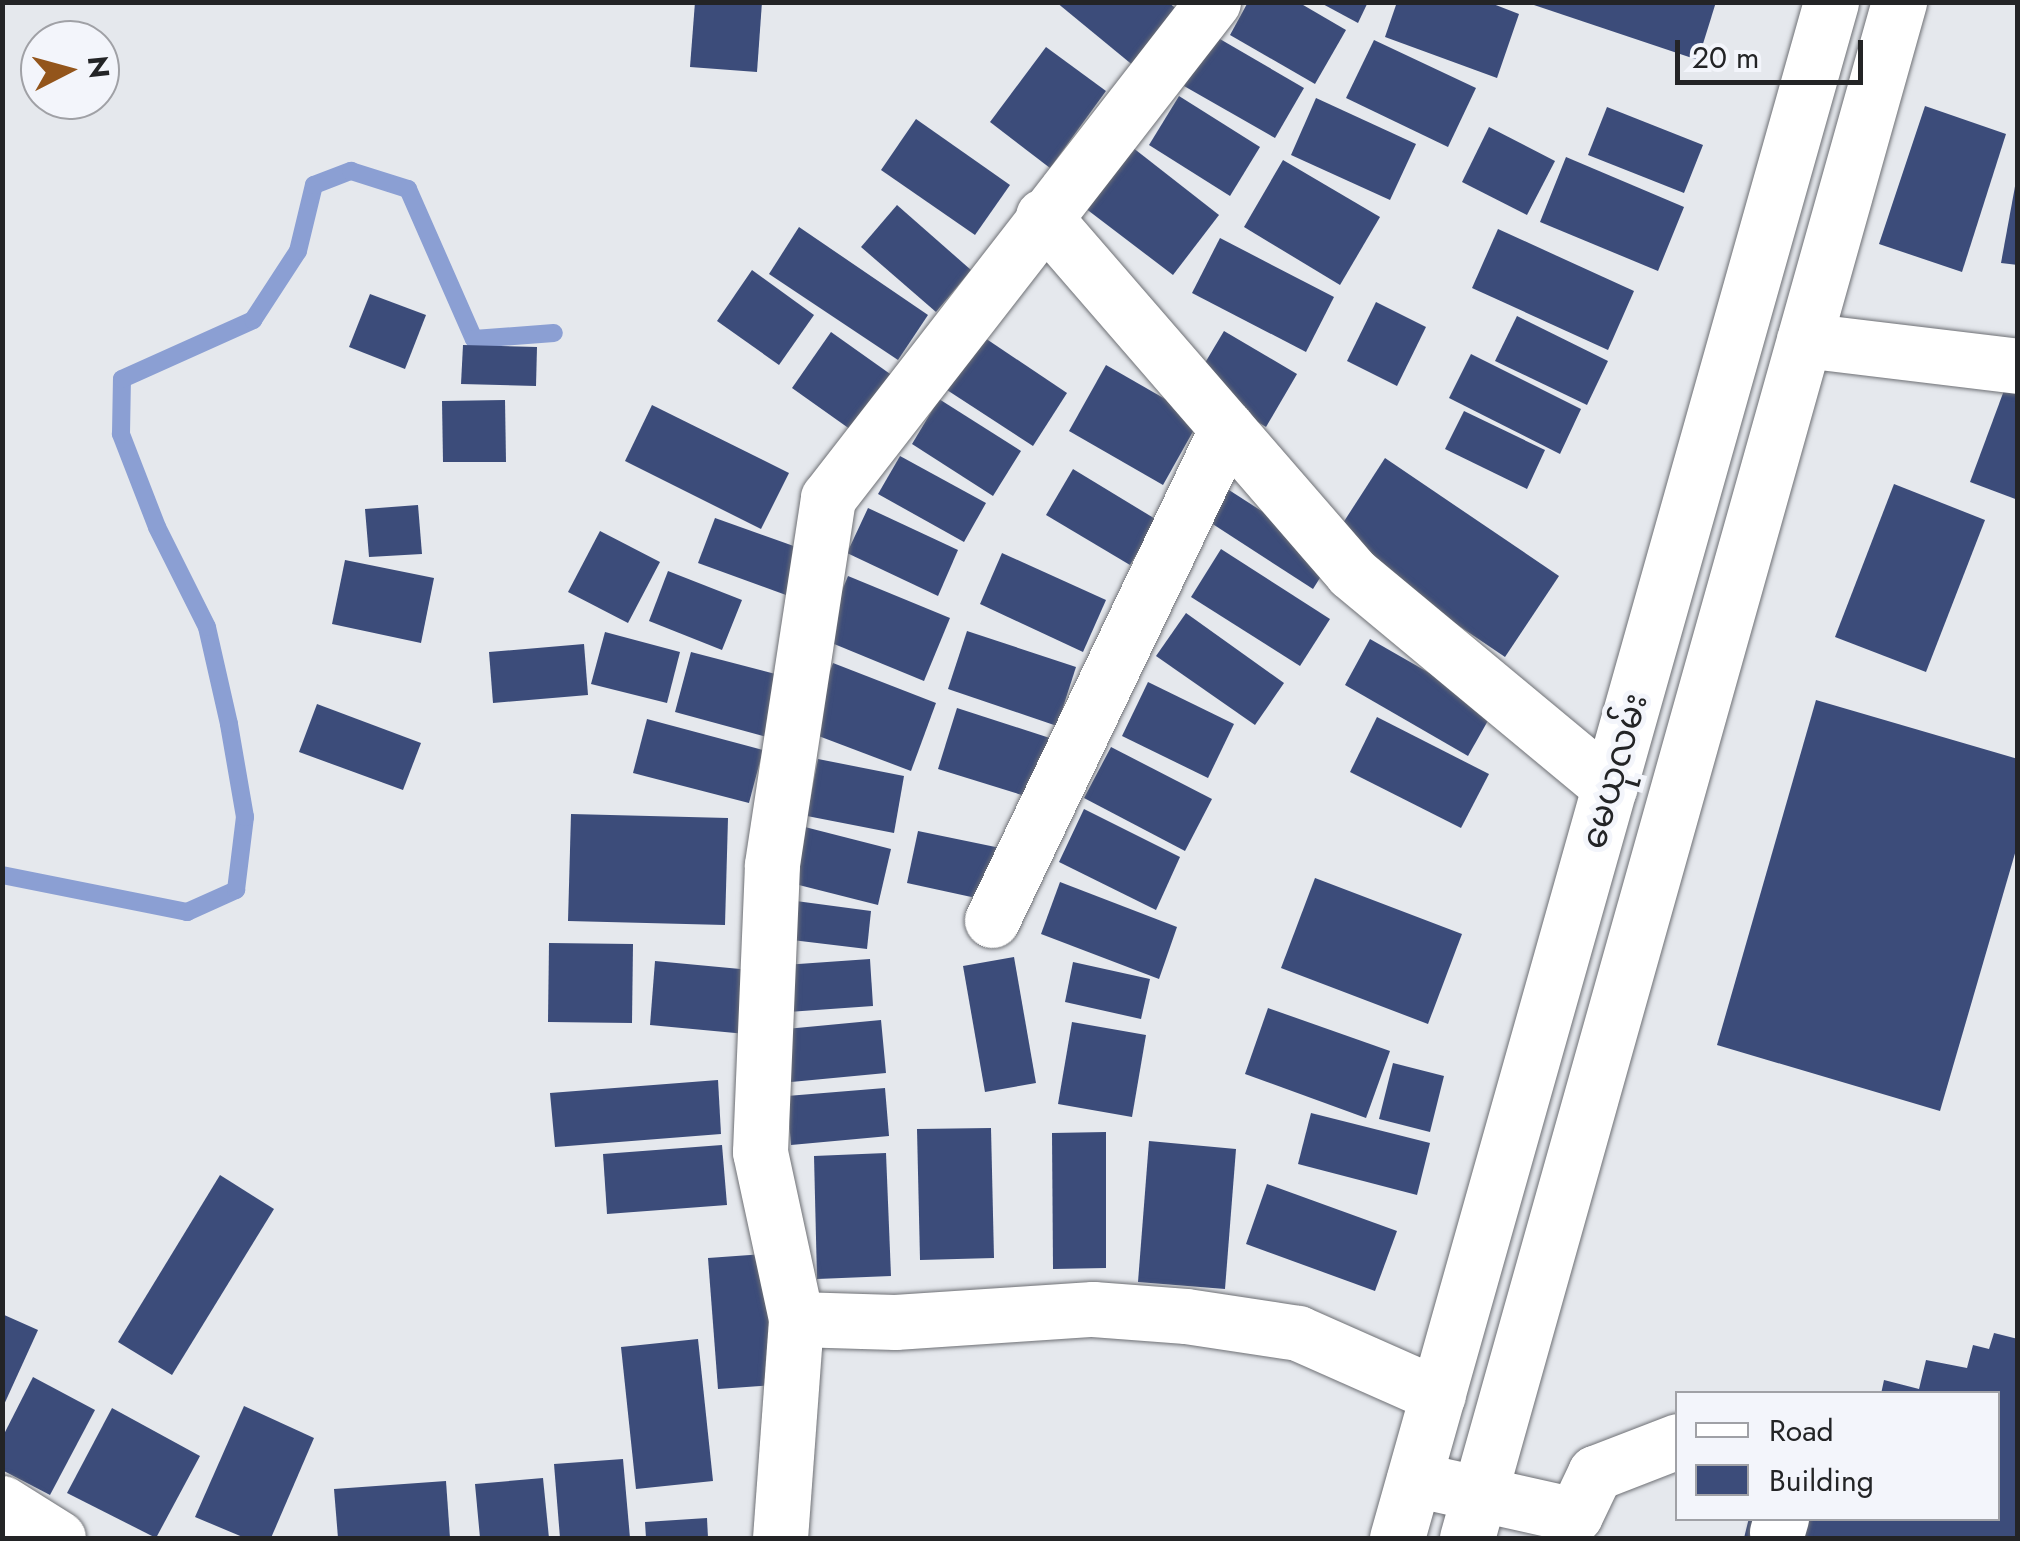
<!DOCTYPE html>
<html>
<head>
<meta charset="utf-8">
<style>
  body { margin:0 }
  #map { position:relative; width:2020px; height:1541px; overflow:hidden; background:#e5e8ed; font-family:Jost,"Noto Sans Myanmar",sans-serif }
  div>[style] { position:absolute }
  .stream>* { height:18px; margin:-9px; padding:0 9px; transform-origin:9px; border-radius:9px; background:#8b9fd3 }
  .building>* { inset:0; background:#3c4c7a }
  .roads { filter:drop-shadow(0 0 2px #6e7075) drop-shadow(0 0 2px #6e7075) }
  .minor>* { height:55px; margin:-27.5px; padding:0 27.5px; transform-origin:27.5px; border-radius:27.5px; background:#fff }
  .major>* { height:55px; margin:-27.5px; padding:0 27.5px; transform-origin:27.5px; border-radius:27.5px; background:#fff }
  span { translate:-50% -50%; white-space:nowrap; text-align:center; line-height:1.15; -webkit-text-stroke:10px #f3f5fb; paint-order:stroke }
  .street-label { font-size:35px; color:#232426 }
  .frame { position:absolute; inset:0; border:5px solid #232426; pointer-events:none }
  .legend { position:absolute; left:1675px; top:1391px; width:325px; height:130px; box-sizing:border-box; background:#f3f5fb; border:2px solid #a0a1a6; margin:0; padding:12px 18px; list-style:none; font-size:30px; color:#232426 }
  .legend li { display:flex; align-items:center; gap:20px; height:50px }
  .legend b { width:50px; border:2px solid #a0a1a6 }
  .north { position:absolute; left:20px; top:20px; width:100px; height:100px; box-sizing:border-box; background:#f3f5fb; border:2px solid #a0a1a6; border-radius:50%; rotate:84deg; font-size:28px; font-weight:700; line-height:40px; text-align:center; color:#232426 }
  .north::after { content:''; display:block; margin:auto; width:35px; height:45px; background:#93551b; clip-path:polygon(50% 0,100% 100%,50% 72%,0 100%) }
  .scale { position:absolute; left:1675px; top:40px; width:188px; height:45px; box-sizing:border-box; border:5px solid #232426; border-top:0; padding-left:12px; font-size:30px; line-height:35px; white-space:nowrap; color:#232426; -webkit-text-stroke:8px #f3f5fb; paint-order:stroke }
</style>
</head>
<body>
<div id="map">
  <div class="stream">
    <i style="left:2px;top:875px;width:189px;rotate:11.3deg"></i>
    <i style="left:187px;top:912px;width:54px;rotate:-24.2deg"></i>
    <i style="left:236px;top:890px;width:74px;rotate:-83deg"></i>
    <i style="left:245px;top:817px;width:94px;rotate:-99.8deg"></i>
    <i style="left:229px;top:724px;width:99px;rotate:-102.8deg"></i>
    <i style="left:207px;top:627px;width:112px;rotate:-116.6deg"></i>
    <i style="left:157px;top:527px;width:100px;rotate:-111.2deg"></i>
    <i style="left:121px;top:434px;width:55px;rotate:-89deg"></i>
    <i style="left:122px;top:379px;width:144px;rotate:-24.2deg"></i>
    <i style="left:253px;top:320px;width:82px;rotate:-56.9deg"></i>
    <i style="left:298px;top:251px;width:68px;rotate:-76.4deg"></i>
    <i style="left:314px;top:185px;width:40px;rotate:-21deg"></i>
    <i style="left:351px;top:171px;width:60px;rotate:17.5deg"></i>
    <i style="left:408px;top:189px;width:164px;rotate:66.3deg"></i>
    <i style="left:474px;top:339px;width:80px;rotate:-4.3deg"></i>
  </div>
  <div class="building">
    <i style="clip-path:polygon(695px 2px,762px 2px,757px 72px,690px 67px)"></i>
    <i style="clip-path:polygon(1056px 2px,1168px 2px,1179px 11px,1135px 67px)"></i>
    <i style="clip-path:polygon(1248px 2px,1298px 2px,1346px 30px,1315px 84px,1230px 35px)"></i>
    <i style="clip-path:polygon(1319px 2px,1368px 2px,1358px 23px)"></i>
    <i style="clip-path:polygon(1397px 2px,1488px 2px,1519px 14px,1497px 78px,1385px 37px)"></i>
    <i style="clip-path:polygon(1525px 2px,1716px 2px,1698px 60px)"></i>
    <i style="clip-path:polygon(1213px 35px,1304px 88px,1275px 138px,1184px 86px)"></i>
    <i style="clip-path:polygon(1374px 40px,1476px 88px,1448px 147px,1346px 98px)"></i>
    <i style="clip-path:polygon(1046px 47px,1106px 91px,1050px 168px,990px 122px)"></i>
    <i style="clip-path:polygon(1179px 96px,1260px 147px,1230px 196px,1149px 145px)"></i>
    <i style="clip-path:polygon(1316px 98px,1416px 144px,1390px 200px,1291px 155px)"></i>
    <i style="clip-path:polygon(1925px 106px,2006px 134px,1962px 272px,1879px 244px)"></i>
    <i style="clip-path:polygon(1607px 107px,1703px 145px,1684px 193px,1588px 155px)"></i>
    <i style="clip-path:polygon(916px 119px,1010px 185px,975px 235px,881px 170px)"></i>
    <i style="clip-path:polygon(1489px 127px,1555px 161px,1527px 215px,1462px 182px)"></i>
    <i style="clip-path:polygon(1132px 147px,1219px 215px,1173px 275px,1085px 208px)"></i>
    <i style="clip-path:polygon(1566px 157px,1684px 207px,1658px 271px,1540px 222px)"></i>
    <i style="clip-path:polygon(1283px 160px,1380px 217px,1340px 285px,1244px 227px)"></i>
    <i style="clip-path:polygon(2016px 181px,2018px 181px,2018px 265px,2001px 263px)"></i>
    <i style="clip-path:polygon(897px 205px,971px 270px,936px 312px,861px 247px)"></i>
    <i style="clip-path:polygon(799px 227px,928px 315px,898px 360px,769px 274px)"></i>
    <i style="clip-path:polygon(1498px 229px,1634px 291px,1608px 350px,1472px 288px)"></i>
    <i style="clip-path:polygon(1220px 238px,1334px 297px,1306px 352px,1192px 293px)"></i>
    <i style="clip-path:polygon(752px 270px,814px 315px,779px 365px,717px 321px)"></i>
    <i style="clip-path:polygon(370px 294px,426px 315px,405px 369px,349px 347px)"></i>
    <i style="clip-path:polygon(1376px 302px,1426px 327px,1397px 386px,1347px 361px)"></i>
    <i style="clip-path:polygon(1517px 316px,1608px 361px,1587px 405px,1495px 361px)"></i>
    <i style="clip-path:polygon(1224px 331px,1297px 374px,1266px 427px,1193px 383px)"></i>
    <i style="clip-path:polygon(831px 332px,893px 376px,854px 432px,792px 388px)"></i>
    <i style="clip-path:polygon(982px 336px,1067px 393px,1033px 446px,947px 390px)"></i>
    <i style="clip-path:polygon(463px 345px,537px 347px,536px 386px,461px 384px)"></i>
    <i style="clip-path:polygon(1471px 354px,1581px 409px,1560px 454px,1449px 398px)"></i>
    <i style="clip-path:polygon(1106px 365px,1200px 419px,1163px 485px,1069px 431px)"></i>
    <i style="clip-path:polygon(2009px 377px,2018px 380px,2018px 500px,1970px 482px)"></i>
    <i style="clip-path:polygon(939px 399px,1021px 451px,993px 496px,912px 444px)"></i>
    <i style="clip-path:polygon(505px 400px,506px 462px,443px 462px,442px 401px)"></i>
    <i style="clip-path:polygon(652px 405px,789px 473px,761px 529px,625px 461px)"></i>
    <i style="clip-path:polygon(1464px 411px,1545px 450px,1527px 489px,1445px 449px)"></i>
    <i style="clip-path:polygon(900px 456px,986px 503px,964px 542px,878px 494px)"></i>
    <i style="clip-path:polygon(1385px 458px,1559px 576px,1505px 657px,1332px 540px)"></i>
    <i style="clip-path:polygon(1073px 469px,1157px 520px,1130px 565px,1046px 515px)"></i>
    <i style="clip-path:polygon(1894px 484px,1985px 520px,1926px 672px,1835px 637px)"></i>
    <i style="clip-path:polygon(1229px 490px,1333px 557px,1313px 589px,1208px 521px)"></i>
    <i style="clip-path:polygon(418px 505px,422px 554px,369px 557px,365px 509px)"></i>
    <i style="clip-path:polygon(868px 508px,958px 550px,938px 596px,847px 553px)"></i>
    <i style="clip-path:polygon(715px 518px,802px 549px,786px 595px,698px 563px)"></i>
    <i style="clip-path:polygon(600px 531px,660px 562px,628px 623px,568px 592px)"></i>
    <i style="clip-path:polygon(1221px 549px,1330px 619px,1300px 666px,1191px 597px)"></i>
    <i style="clip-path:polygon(1002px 553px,1106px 600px,1083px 652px,980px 604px)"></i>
    <i style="clip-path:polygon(345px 560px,434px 578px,421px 643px,332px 624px)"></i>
    <i style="clip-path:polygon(668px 571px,742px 600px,722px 650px,649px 621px)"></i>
    <i style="clip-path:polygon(848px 576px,950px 618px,924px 681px,822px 639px)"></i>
    <i style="clip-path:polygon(1186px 613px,1284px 683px,1255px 725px,1156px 656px)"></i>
    <i style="clip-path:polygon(967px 631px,1076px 667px,1057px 726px,948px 689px)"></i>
    <i style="clip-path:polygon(605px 632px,680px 652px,667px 703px,591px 684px)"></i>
    <i style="clip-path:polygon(1370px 639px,1494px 710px,1468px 756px,1345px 685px)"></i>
    <i style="clip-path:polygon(584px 644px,588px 695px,493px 703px,489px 652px)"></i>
    <i style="clip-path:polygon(691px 652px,783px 676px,767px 737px,675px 712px)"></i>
    <i style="clip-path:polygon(833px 663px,936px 703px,911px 771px,808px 732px)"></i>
    <i style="clip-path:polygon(1148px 682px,1234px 724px,1208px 778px,1122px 736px)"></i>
    <i style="clip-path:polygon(1816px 700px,2018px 759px,2018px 843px,1940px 1111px,1717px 1045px)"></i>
    <i style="clip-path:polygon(317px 704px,421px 743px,403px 790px,299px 752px)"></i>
    <i style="clip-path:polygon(957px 708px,1059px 741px,1041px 801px,938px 769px)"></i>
    <i style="clip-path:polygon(1377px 717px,1489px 774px,1461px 828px,1350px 772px)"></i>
    <i style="clip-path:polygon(647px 719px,763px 750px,749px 803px,633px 773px)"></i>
    <i style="clip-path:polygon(1111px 747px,1212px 799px,1185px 851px,1084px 798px)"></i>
    <i style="clip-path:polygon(818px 759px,904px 776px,894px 833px,807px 816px)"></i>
    <i style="clip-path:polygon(1084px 809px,1180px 857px,1156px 910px,1059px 862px)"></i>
    <i style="clip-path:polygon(571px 814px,728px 818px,725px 925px,568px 921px)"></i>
    <i style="clip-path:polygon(801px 826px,891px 849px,878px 905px,787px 882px)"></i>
    <i style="clip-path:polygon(918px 831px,1010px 850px,999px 903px,907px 883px)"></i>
    <i style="clip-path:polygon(1315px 878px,1462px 934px,1428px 1024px,1281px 968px)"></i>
    <i style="clip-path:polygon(1060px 882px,1177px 927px,1159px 979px,1041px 934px)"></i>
    <i style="clip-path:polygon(796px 901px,871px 911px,867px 949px,792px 940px)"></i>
    <i style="clip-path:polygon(549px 943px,633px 944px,632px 1023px,548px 1022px)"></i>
    <i style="clip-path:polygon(1014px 957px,1036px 1083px,985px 1092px,963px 966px)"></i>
    <i style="clip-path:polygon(870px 959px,873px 1006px,788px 1012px,784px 965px)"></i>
    <i style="clip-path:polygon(655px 961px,751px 970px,746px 1034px,650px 1025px)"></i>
    <i style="clip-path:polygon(1073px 962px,1150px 979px,1141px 1019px,1065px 1002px)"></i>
    <i style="clip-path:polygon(1268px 1008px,1390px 1051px,1366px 1118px,1245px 1074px)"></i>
    <i style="clip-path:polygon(881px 1020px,886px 1073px,791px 1082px,786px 1029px)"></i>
    <i style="clip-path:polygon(1072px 1022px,1146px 1035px,1132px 1117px,1058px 1104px)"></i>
    <i style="clip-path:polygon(1393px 1063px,1444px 1076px,1430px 1132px,1379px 1119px)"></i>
    <i style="clip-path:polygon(718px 1080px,721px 1134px,555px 1147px,550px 1093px)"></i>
    <i style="clip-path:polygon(885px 1088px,889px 1136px,791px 1145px,787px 1096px)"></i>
    <i style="clip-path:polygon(1311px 1113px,1430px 1143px,1417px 1195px,1298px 1164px)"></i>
    <i style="clip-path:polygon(991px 1128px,994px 1258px,920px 1260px,917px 1129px)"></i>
    <i style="clip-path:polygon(1106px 1132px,1106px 1268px,1053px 1269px,1052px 1133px)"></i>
    <i style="clip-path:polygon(1149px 1141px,1236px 1149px,1225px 1289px,1138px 1282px)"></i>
    <i style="clip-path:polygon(722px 1145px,727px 1205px,607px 1214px,603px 1154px)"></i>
    <i style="clip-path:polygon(886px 1153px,891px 1276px,817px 1279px,814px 1156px)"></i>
    <i style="clip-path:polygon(220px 1175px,274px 1209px,172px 1375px,118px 1342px)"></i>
    <i style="clip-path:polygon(1267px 1184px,1397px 1231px,1375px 1291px,1246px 1244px)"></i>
    <i style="clip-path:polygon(776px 1253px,787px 1384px,718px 1389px,708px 1258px)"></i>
    <i style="clip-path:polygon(2px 1314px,38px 1330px,2px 1409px)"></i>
    <i style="clip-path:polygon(1994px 1333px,2018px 1339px,2018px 1538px,1744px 1538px,1749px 1518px,1998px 1518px,1998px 1394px,1881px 1394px,1884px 1380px,1919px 1389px,1926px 1360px,1967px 1368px,1973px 1345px,1989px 1349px)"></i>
    <i style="clip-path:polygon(698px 1339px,713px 1481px,636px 1489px,621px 1347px)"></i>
    <i style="clip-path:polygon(33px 1377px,95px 1410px,50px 1495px,2px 1470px,2px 1438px)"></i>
    <i style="clip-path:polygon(244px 1406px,314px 1438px,271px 1538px,245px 1538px,195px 1517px)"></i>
    <i style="clip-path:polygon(112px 1408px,200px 1456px,156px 1538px,67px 1493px)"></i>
    <i style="clip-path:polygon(623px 1459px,630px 1538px,560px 1538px,554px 1464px)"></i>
    <i style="clip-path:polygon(543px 1478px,549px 1538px,480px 1538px,475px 1484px)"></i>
    <i style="clip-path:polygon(446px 1481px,450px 1538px,338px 1538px,334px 1489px)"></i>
    <i style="clip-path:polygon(707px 1518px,708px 1538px,646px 1538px,645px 1522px)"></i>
  </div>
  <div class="roads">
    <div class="minor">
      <i style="left:1213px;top:2px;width:628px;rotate:127.82deg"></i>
      <i style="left:828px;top:498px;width:371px;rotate:98.7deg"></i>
      <i style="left:772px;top:865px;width:287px;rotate:92.4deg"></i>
      <i style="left:760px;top:1152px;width:171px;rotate:77.8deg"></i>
      <i style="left:796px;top:1319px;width:99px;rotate:1.7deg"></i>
      <i style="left:895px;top:1322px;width:198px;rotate:-3.8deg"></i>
      <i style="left:1093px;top:1309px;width:93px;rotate:4.3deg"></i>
      <i style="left:1186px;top:1316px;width:113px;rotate:8.6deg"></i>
      <i style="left:1298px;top:1333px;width:153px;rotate:23.9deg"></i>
      <i style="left:1043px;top:216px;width:472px;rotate:49.1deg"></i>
      <i style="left:1352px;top:573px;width:335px;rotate:39.7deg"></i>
      <i style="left:1804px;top:340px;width:216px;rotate:6.9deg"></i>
      <i style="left:992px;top:920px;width:545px;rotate:-64.47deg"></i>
      <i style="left:1414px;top:1479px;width:165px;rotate:12.6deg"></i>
      <i style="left:1575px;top:1515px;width:47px;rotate:-64.5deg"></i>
      <i style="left:1595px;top:1473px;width:89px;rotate:-21.1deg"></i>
      <i style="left:2px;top:1503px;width:66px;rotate:32deg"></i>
      <i style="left:1777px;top:1532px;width:15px;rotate:-74deg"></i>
      <i style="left:780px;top:1538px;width:220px;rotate:-85.8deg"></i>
    </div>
    <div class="major">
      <i style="left:1397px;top:1538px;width:1596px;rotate:-74.22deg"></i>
      <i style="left:1467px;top:1538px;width:1596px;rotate:-74.29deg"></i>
    </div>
  </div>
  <div class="street-label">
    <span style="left:1614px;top:771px;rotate:-74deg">မေယုလမ်း</span>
  </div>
  <div class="frame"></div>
  <ul class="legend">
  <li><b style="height:12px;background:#fff"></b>Road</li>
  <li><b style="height:28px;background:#3c4c7a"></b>Building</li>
  </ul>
  <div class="north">N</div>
  <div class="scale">20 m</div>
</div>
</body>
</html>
